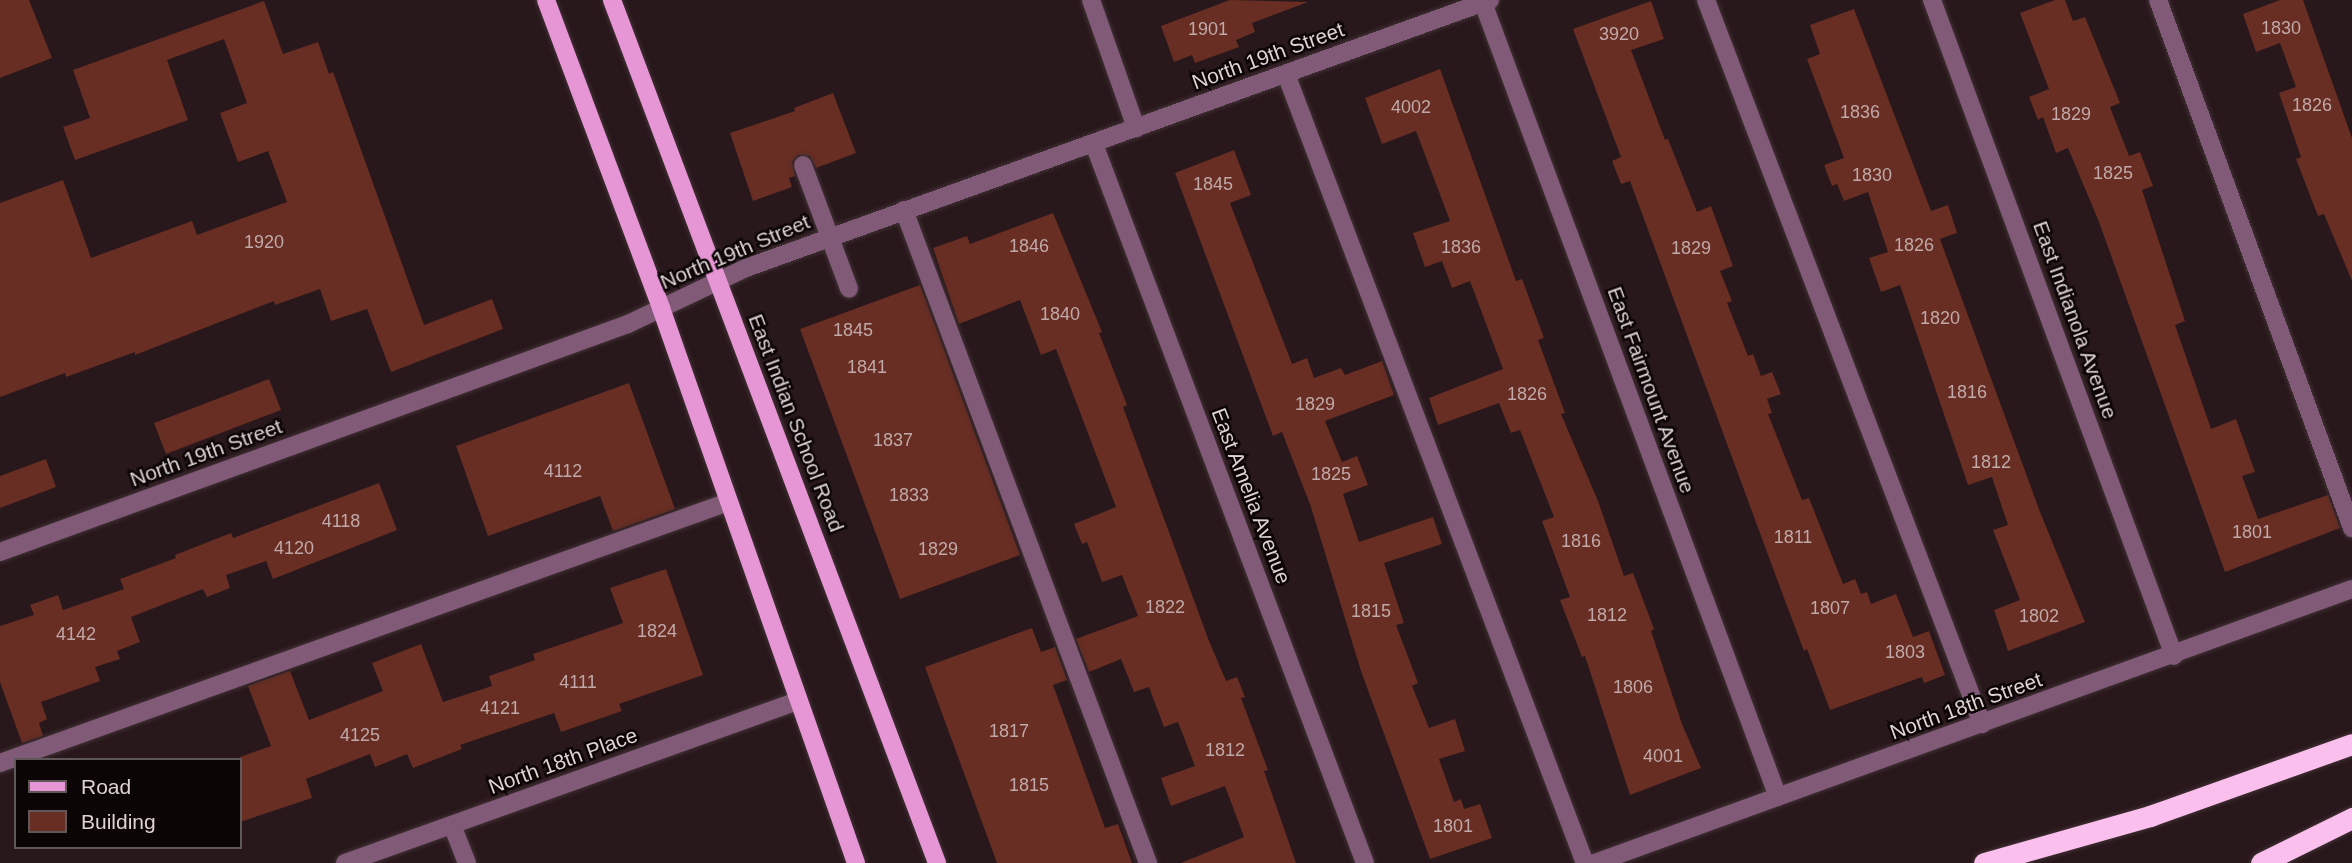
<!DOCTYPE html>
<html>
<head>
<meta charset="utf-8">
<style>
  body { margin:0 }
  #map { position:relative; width:2352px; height:863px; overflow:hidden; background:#28171b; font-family:Helvetica,sans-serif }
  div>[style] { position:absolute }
  .building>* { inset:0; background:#682d23 }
  .roads { filter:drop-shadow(0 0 2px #413135) drop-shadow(0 0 2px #413135) }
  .minor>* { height:18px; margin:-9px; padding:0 9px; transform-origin:9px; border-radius:9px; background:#805a77 }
  .major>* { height:18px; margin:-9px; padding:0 9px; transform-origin:9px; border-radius:9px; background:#e796d5 }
  .highway>* { height:21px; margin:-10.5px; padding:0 10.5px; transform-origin:10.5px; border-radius:10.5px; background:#fabfec }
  span { translate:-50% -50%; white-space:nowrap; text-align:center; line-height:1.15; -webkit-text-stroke:5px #0c0506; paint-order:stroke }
  .number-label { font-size:18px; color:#c0a9a8 }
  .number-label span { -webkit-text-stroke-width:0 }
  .street-label { font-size:21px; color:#ded2d4 }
  .legend { position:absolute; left:14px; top:758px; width:228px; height:91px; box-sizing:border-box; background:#0c0506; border:2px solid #605758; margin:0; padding:9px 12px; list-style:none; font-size:21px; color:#ded2d4 }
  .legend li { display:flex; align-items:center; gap:14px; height:35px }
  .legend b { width:35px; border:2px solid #605758 }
</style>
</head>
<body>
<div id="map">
  <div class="building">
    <i style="clip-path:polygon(0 0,29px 0,52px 58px,0 78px)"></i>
    <i style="clip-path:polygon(1230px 0,1308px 2px,1252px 23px,1255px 32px,1236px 40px,1239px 47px,1195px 63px,1192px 55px,1174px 62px,1161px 26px)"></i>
    <i style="clip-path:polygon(2055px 0,2065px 0,2073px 21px,2085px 17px,2120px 103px,2110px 107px,2129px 156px,2140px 152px,2153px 186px,2142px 190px,2185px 321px,2175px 325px,2211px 429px,2236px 419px,2255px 472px,2242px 476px,2258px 519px,2328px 495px,2340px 528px,2225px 572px,2099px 222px,2068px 148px,2056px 153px,2043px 117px,2038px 120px,2029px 97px,2049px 89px,2020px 13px)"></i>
    <i style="clip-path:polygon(2280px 0,2303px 0,2352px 138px,2352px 281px,2324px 214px,2318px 216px,2296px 159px,2301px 157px,2279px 93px,2296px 87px,2280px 43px,2256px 52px,2243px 14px)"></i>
    <i style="clip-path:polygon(264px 1px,283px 54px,318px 42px,329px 74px,333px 72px,424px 325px,492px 299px,503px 329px,391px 372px,367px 309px,331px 321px,320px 289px,275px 305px,274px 301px,135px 355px,135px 352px,66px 377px,65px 373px,0 397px,0 203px,63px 180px,91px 258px,192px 221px,197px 235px,287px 202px,268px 151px,238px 162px,220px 113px,247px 103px,224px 39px,167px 60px,188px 120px,75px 160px,63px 127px,90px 118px,73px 70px)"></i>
    <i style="clip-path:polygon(1651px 1px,1664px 39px,1631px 50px,1665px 140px,1668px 139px,1697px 212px,1711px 206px,1733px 266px,1720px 271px,1732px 301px,1727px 303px,1748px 356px,1753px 354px,1761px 376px,1772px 372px,1781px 394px,1767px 399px,1772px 413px,1768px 414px,1802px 500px,1809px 498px,1843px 584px,1855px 579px,1861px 594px,1867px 592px,1871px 604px,1896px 594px,1913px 637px,1929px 631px,1945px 675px,1924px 683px,1922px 677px,1830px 710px,1807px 649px,1804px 651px,1781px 590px,1630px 181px,1621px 184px,1612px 161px,1621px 157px,1573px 29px)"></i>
    <i style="clip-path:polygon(1854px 9px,1931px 211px,1948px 205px,1957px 233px,1940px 239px,2040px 512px,2085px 622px,2008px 651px,1994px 610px,2020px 600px,1993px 530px,2008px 525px,1992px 477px,1968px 485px,1900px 285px,1881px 292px,1869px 258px,1888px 252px,1868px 192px,1844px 201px,1837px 184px,1832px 186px,1824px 165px,1844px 158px,1807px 59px,1820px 54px,1810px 25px)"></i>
    <i style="clip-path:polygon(1440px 69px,1516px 281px,1522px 279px,1544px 338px,1538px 340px,1565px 413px,1561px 414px,1598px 501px,1624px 576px,1633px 573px,1654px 629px,1651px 631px,1682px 724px,1701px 768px,1630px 795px,1585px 656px,1582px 657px,1560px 600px,1570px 597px,1542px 521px,1554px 517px,1520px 430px,1511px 433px,1499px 403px,1438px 425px,1429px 398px,1503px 369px,1470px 281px,1452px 288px,1442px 261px,1425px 267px,1413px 233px,1450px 221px,1416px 131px,1382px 144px,1365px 98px)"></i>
    <i style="clip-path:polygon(833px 93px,856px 153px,816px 168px,810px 156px,798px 155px,792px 162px,795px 176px,789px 178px,792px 187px,753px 201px,730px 133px,795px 111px,794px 108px)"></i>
    <i style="clip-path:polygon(1234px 150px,1251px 195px,1230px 203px,1292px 364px,1307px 358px,1314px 378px,1341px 368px,1345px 375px,1382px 361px,1394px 395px,1325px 421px,1342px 462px,1357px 456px,1368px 485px,1343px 494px,1359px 542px,1433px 517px,1442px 544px,1384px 563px,1404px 623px,1396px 625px,1418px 683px,1412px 686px,1429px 728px,1455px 719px,1465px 751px,1439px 759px,1454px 802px,1461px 799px,1464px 809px,1480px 804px,1492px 838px,1430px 859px,1361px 671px,1311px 507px,1282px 432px,1273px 436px,1175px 173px)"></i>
    <i style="clip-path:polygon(1053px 213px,1102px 332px,1099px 333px,1127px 405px,1123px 407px,1209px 641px,1226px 681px,1237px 677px,1245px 697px,1241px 698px,1268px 770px,1264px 771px,1296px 863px,1181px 863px,1244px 837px,1225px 786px,1171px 806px,1161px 778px,1195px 766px,1178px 722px,1164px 727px,1149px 687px,1134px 692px,1121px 659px,1089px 672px,1076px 639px,1138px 616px,1122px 575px,1102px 582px,1087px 542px,1082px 544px,1074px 524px,1116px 507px,1056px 349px,1041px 355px,1020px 300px,959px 324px,933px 248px,967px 236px,970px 244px)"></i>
    <i style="clip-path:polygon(920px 285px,1020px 555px,900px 599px,800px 329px)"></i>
    <i style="clip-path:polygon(269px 379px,281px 410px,166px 454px,154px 423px)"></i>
    <i style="clip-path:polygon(629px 383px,675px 509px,613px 531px,600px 496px,488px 536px,456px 446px)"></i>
    <i style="clip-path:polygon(46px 459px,56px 487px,0 508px,0 476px)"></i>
    <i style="clip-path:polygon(379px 483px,397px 530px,273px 579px,266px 561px,226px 575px,230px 588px,207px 597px,203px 589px,131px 617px,140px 642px,117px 651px,120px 659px,95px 667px,100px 681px,41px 702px,47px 719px,39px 723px,43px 736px,22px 743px,0 682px,0 626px,34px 615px,30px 605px,58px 595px,63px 610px,124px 589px,120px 579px,176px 558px,175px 555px,231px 533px,233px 538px)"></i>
    <i style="clip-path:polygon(666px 569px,703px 675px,619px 704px,622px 711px,561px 732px,554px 713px,460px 745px,462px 749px,413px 768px,407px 754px,375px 767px,370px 754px,306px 779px,312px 798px,240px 822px,240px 757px,271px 746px,248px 686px,290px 671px,309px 720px,383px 691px,372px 663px,421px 644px,443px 702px,492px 686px,489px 676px,535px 660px,533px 654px,623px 623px,610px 588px)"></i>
    <i style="clip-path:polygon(1032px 628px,1041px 652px,1055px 647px,1067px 680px,1053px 685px,1105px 828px,1118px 824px,1132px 863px,997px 863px,925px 667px)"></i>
  </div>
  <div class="roads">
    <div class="minor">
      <i style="left:1091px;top:0;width:136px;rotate:70.6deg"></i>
      <i style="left:1482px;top:0;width:850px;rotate:69.63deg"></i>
      <i style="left:1706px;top:0;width:775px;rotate:69.13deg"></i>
      <i style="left:1932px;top:0;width:699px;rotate:69.75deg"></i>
      <i style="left:2158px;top:0;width:563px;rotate:69.83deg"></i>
      <i style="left:1286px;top:74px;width:844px;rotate:69.25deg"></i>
      <i style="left:1094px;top:144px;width:768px;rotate:69.35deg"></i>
      <i style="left:803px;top:165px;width:132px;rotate:69.6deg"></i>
      <i style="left:904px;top:210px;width:697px;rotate:69.51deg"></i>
      <i style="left:0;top:552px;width:668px;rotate:-19.95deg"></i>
      <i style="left:628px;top:324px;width:131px;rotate:-25.4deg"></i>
      <i style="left:746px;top:268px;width:791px;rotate:-19.81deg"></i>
      <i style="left:0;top:763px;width:773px;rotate:-19.72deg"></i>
      <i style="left:452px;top:825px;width:41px;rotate:68.5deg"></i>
      <i style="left:345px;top:863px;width:480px;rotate:-19.7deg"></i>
      <i style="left:1595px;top:863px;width:805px;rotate:-19.9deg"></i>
    </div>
    <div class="major">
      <i style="left:546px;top:0;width:329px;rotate:69.5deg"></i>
      <i style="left:661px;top:308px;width:588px;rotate:70.64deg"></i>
      <i style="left:612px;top:0;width:922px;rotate:69.36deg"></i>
    </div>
    <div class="highway">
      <i style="left:1984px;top:863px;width:173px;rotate:-15.8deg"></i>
      <i style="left:2150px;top:816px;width:214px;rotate:-19.6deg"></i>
      <i style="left:2261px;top:863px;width:102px;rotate:-26.3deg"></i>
    </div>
  </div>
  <div class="number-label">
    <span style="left:2281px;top:28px">1830</span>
    <span style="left:1208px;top:29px">1901</span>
    <span style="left:1619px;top:34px">3920</span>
    <span style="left:2312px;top:105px">1826</span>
    <span style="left:1411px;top:107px">4002</span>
    <span style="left:1860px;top:112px">1836</span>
    <span style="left:2071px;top:114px">1829</span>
    <span style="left:2113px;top:173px">1825</span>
    <span style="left:1872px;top:175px">1830</span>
    <span style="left:1213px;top:184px">1845</span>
    <span style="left:264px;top:242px">1920</span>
    <span style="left:1914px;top:245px">1826</span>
    <span style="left:1029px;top:246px">1846</span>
    <span style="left:1461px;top:247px">1836</span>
    <span style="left:1691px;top:248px">1829</span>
    <span style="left:1060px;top:314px">1840</span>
    <span style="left:1940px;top:318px">1820</span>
    <span style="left:853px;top:330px">1845</span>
    <span style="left:867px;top:367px">1841</span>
    <span style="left:1967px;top:392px">1816</span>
    <span style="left:1527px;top:394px">1826</span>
    <span style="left:1315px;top:404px">1829</span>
    <span style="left:893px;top:440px">1837</span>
    <span style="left:1991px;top:462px">1812</span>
    <span style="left:563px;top:471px">4112</span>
    <span style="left:1331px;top:474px">1825</span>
    <span style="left:909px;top:495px">1833</span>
    <span style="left:341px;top:521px">4118</span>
    <span style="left:2252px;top:532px">1801</span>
    <span style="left:1793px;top:537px">1811</span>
    <span style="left:1581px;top:541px">1816</span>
    <span style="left:294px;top:548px">4120</span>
    <span style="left:938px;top:549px">1829</span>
    <span style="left:1165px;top:607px">1822</span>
    <span style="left:1830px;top:608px">1807</span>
    <span style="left:1371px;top:611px">1815</span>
    <span style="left:1607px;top:615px">1812</span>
    <span style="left:2039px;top:616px">1802</span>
    <span style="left:657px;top:631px">1824</span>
    <span style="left:76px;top:634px">4142</span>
    <span style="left:1905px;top:652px">1803</span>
    <span style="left:578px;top:682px">4111</span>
    <span style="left:1633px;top:687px">1806</span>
    <span style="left:500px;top:708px">4121</span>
    <span style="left:1009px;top:731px">1817</span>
    <span style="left:360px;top:735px">4125</span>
    <span style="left:1225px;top:750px">1812</span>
    <span style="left:1663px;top:756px">4001</span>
    <span style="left:1029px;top:785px">1815</span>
    <span style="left:1453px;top:826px">1801</span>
  </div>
  <div class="street-label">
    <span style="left:1268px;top:56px;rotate:-20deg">North 19th Street</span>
    <span style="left:735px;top:252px;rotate:-23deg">North 19th Street</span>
    <span style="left:2075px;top:320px;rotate:70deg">East Indianola Avenue</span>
    <span style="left:1651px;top:390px;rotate:70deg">East Fairmount Avenue</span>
    <span style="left:796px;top:423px;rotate:69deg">East Indian School Road</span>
    <span style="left:206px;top:453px;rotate:-20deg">North 19th Street</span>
    <span style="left:1251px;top:496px;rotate:69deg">East Amelia Avenue</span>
    <span style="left:1966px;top:706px;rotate:-20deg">North 18th Street</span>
    <span style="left:563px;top:761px;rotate:-20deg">North 18th Place</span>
  </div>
  <ul class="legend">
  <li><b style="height:9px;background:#e796d5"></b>Road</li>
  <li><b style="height:19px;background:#682d23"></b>Building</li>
  </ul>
</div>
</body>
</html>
